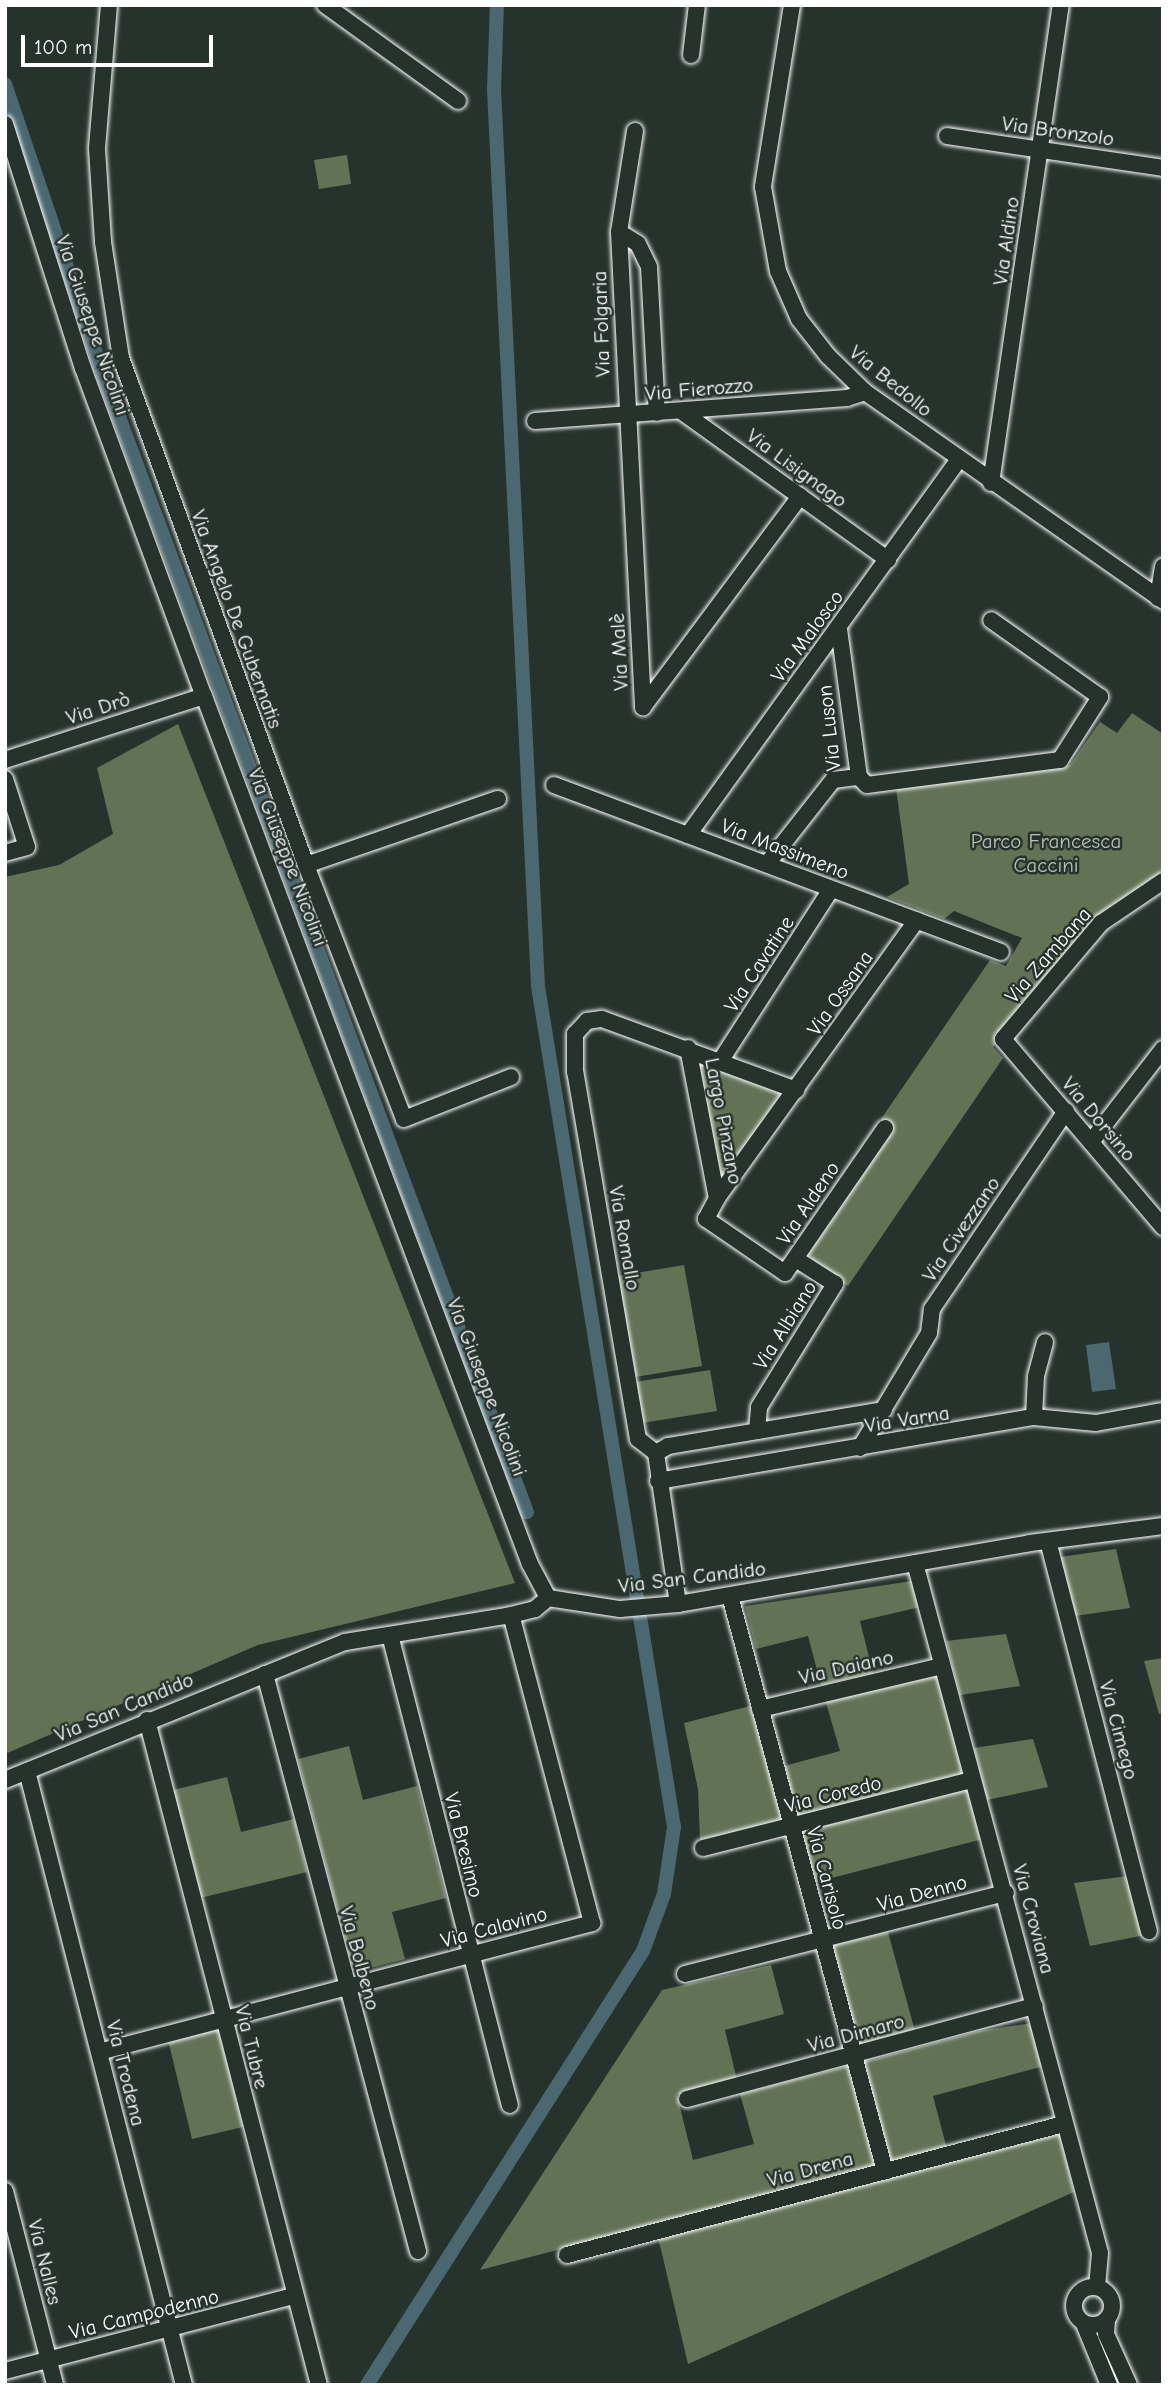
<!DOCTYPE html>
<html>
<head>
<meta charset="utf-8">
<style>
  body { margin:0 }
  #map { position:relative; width:1168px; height:2390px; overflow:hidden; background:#26332d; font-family:"Comic Neue",sans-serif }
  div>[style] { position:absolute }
  .green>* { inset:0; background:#617255 }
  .water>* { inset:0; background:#4b6871 }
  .canal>* { height:14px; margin:-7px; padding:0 7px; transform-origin:7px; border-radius:7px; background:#4b6871 }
  .roads { filter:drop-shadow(0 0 2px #fff) drop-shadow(0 0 2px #fff) }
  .street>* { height:16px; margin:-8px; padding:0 8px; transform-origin:8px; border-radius:8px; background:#26332d }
  .street>.ring { margin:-8px; padding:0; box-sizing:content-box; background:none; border:16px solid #26332d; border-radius:50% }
  span { translate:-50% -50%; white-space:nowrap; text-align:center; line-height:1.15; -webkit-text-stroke:5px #26332d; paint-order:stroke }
  .street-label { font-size:21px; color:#fff }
  .park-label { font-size:21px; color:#b8c0b2 }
  .frame { position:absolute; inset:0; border:7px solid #fff; pointer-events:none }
  .scale { position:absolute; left:21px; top:35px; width:192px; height:32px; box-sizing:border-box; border:4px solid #fff; border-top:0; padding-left:9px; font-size:21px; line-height:24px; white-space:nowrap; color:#fff; -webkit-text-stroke:5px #26332d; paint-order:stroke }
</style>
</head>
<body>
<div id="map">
  <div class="green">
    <i style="clip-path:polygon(347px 155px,351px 184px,319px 189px,314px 160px)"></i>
    <i style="clip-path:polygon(1132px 713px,1163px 734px,1163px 875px,1066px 954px,993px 1047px,1003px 1058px,848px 1286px,814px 1263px,808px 1252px,890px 1125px,881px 1119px,990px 960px,1006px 966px,1022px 938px,954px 911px,944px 919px,887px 897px,909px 884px,896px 788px,1070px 765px,1100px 722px,1117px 733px)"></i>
    <i style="clip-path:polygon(178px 724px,515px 1583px,258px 1645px,5px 1754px,5px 877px,59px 865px,113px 834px,97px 768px)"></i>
    <i style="clip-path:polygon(698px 1059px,784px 1093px,719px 1185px)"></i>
    <i style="clip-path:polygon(684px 1265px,702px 1366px,635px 1377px,618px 1276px)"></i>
    <i style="clip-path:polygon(710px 1370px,717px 1411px,642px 1423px,635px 1382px)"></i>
    <i style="clip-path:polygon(1116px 1549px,1130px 1608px,1075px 1616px,1060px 1557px)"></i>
    <i style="clip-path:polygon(912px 1581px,920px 1607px,860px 1621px,873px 1673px,821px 1685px,808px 1636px,756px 1649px,745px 1606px)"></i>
    <i style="clip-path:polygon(1006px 1634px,1020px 1686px,960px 1695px,946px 1641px)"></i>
    <i style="clip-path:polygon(1163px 1658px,1163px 1713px,1159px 1714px,1144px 1661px)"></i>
    <i style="clip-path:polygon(939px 1672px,966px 1775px,798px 1816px,784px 1766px,840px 1751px,825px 1699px)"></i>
    <i style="clip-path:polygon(754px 1705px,782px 1820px,700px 1840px,698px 1789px,684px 1723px)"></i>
    <i style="clip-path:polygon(1033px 1739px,1048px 1787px,987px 1800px,974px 1748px)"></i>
    <i style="clip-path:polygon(349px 1746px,363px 1800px,417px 1786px,446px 1898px,392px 1912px,405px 1959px,354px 1972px,298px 1759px)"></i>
    <i style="clip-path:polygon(227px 1777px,241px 1832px,294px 1819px,307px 1872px,200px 1898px,173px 1790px)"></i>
    <i style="clip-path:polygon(968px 1787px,983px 1839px,816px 1882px,801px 1829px)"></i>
    <i style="clip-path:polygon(1128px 1876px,1145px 1935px,1090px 1946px,1074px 1883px)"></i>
    <i style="clip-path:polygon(888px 1932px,916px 2035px,860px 2050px,832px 1945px)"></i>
    <i style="clip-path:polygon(771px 1965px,784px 2014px,725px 2030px,737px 2080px,677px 2095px,693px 2160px,754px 2144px,740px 2094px,851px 2065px,880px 2167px,480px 2270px,662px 1990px)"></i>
    <i style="clip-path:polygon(1032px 2023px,1044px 2066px,933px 2096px,947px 2149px,891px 2163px,864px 2062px,979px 2031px)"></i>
    <i style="clip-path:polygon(219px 2028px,243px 2127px,192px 2139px,168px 2040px)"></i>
    <i style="clip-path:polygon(1060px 2134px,1074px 2192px,688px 2364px,658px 2237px)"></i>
  </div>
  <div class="water">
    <i style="clip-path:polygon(1109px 1342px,1116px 1389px,1092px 1392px,1086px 1345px)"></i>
  </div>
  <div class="canal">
    <i style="left:5px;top:84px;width:315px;rotate:71.3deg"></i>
    <i style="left:106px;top:382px;width:1206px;rotate:69.57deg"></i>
    <i style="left:367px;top:2385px;width:514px;rotate:-57.55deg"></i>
    <i style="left:643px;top:1951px;width:61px;rotate:-69.8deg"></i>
    <i style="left:664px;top:1894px;width:68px;rotate:-81.5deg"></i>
    <i style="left:674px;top:1827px;width:852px;rotate:-99.19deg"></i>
    <i style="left:538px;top:986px;width:898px;rotate:-92.81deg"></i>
    <i style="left:494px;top:89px;width:84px;rotate:-88deg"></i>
  </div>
  <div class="roads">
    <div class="street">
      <i style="left:109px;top:5px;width:144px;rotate:94.8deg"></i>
      <i style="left:97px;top:149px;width:93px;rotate:86.3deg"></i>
      <i style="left:103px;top:242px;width:117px;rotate:81.2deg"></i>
      <i style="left:121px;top:358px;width:540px;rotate:69.95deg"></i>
      <i style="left:306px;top:865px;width:272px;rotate:68.9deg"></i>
      <i style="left:404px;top:1119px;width:115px;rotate:-21.4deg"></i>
      <i style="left:325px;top:5px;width:164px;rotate:35.8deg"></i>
      <i style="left:792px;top:5px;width:184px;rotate:99.1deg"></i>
      <i style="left:763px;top:187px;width:85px;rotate:79.9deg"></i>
      <i style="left:778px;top:271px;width:52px;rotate:66.4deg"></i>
      <i style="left:799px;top:319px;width:47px;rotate:51.9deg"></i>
      <i style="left:828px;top:356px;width:52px;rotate:44.2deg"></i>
      <i style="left:865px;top:392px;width:364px;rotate:35deg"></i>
      <i style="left:691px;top:55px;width:50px;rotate:-83.2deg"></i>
      <i style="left:5px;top:124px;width:256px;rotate:72.3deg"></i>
      <i style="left:83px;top:368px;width:350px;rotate:69.8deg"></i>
      <i style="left:204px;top:696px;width:927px;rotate:69.42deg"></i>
      <i style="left:530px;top:1564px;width:38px;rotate:62deg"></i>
      <i style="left:635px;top:131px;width:102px;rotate:99deg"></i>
      <i style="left:619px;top:232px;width:476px;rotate:87.1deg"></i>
      <i style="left:643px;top:707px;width:263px;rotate:-53.3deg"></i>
      <i style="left:947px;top:136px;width:218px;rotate:8.4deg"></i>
      <i style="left:619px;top:232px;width:22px;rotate:32deg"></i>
      <i style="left:638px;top:244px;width:25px;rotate:64deg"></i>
      <i style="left:649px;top:267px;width:146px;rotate:86.9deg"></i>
      <i style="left:681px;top:411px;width:255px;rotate:35.7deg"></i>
      <i style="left:535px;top:421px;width:313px;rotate:-4.2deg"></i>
      <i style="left:847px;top:398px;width:19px;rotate:-18deg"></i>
      <i style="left:991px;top:483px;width:483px;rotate:-81.7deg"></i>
      <i style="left:1158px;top:598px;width:32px;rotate:-81deg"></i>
      <i style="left:839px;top:629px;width:149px;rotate:82.3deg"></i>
      <i style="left:5px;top:760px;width:209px;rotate:-17.8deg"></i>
      <i style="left:859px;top:777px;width:11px;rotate:45deg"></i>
      <i style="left:867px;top:785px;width:195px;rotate:-7.4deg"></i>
      <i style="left:1060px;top:760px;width:75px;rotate:-57.6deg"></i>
      <i style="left:1100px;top:697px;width:133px;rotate:-144.8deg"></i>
      <i style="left:5px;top:779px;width:71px;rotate:72.1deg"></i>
      <i style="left:27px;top:847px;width:23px;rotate:165deg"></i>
      <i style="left:554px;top:785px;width:477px;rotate:20.5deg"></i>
      <i style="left:688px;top:835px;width:462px;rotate:-54.2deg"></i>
      <i style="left:767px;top:864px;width:107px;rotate:-51.8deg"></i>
      <i style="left:833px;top:780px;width:26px;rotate:-7deg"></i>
      <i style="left:306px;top:865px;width:203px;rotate:-19deg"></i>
      <i style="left:1163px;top:881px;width:75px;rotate:145.9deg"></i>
      <i style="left:1101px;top:923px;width:152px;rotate:130.2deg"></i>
      <i style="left:1003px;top:1039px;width:247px;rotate:49.6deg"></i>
      <i style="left:688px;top:1048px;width:153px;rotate:79.1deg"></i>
      <i style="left:721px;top:1060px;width:203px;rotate:-57.2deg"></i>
      <i style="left:885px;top:1128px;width:176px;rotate:124.6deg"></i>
      <i style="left:785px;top:1273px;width:96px;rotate:-145.6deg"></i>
      <i style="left:706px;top:1219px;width:24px;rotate:-62deg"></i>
      <i style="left:717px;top:1198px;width:342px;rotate:-54.3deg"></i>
      <i style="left:1091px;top:1142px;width:118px;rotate:-52.3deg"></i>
      <i style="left:1034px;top:1417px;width:41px;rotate:-87.2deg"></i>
      <i style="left:1036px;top:1376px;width:35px;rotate:-75deg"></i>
      <i style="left:757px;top:1431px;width:24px;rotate:-85deg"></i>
      <i style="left:759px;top:1407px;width:145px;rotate:-58.3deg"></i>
      <i style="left:835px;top:1284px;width:46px;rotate:-147.3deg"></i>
      <i style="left:860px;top:1448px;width:134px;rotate:-59deg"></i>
      <i style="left:929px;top:1333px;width:24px;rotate:-83deg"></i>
      <i style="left:932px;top:1309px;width:239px;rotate:-55.9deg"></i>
      <i style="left:656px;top:1453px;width:23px;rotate:-142deg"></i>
      <i style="left:638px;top:1439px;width:372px;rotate:-99.7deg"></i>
      <i style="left:575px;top:1072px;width:38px;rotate:-90deg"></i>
      <i style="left:575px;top:1034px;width:18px;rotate:-47deg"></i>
      <i style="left:587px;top:1021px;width:15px;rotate:-8deg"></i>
      <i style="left:602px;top:1019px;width:207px;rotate:20.1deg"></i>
      <i style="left:658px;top:1481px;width:381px;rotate:-9.7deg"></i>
      <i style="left:1034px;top:1417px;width:62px;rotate:5.5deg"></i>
      <i style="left:1096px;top:1423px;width:68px;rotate:-10.2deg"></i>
      <i style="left:1048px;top:1541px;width:403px;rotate:75.5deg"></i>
      <i style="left:915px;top:1563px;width:714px;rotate:74.99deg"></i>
      <i style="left:1100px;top:2253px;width:34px;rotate:95deg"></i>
      <i style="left:730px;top:1596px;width:596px;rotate:74.91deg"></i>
      <i style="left:678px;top:1604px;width:153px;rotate:-98.3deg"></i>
      <i style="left:656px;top:1453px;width:14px;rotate:-30deg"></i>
      <i style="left:668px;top:1446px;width:219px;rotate:-9.5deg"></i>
      <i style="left:390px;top:1635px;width:485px;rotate:75.7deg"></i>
      <i style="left:265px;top:1674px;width:597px;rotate:75.15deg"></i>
      <i style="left:760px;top:1709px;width:187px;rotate:-13.3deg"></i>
      <i style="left:147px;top:1720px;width:687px;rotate:75.5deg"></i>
      <i style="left:27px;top:1771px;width:634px;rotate:75.66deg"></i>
      <i style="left:5px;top:1780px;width:367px;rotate:-22.1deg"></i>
      <i style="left:345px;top:1642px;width:168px;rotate:-9.2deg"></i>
      <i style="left:511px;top:1615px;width:25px;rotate:-14deg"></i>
      <i style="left:535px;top:1609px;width:17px;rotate:-40deg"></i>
      <i style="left:548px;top:1598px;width:73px;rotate:8.7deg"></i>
      <i style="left:620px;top:1609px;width:58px;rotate:-4.9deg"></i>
      <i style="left:678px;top:1604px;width:357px;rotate:-9.8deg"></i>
      <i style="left:1030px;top:1543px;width:134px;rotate:-7.3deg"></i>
      <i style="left:703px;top:1848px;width:277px;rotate:-14.2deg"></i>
      <i style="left:685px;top:1974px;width:331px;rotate:-14.2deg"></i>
      <i style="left:99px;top:2052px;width:510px;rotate:-14.66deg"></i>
      <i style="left:592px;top:1923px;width:318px;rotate:-104.7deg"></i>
      <i style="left:687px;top:2099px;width:360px;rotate:-15deg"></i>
      <i style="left:5px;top:2191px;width:200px;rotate:75.5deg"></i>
      <i style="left:567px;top:2255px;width:514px;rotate:-14.77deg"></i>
      <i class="ring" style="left:1074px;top:2287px;width:22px;height:22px"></i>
      <i style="left:1107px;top:2320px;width:14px;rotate:94deg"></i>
      <i style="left:1106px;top:2334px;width:56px;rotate:65.7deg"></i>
      <i style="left:1084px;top:2324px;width:66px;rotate:67.7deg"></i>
      <i style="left:5px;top:2371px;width:298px;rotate:-14.6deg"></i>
    </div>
  </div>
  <div class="street-label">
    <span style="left:1058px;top:131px;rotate:8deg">Via Bronzolo</span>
    <span style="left:1006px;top:241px;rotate:-82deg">Via Aldino</span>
    <span style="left:601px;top:324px;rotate:-92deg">Via Folgaria</span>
    <span style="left:93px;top:325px;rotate:71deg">Via Giuseppe Nicolini</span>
    <span style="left:891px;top:381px;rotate:39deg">Via Bedollo</span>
    <span style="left:699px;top:389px;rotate:-5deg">Via Fierozzo</span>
    <span style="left:797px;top:468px;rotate:36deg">Via Lisignago</span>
    <span style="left:237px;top:619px;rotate:70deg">Via Angelo De Gubernatis</span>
    <span style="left:807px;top:636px;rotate:-54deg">Via Malosco</span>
    <span style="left:619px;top:652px;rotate:-93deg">Via Malè</span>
    <span style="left:98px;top:708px;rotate:-18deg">Via Drò</span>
    <span style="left:829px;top:728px;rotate:-96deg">Via Luson</span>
    <span style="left:785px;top:849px;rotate:21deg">Via Massimeno</span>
    <span style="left:288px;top:857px;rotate:69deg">Via Giuseppe Nicolini</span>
    <span style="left:1048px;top:955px;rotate:-49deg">Via Zambana</span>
    <span style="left:759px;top:964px;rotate:-57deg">Via Cavatine</span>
    <span style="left:840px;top:993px;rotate:-55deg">Via Ossana</span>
    <span style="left:1099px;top:1119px;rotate:50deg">Via Dorsino</span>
    <span style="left:724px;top:1121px;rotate:79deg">Largo Pinzano</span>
    <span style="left:808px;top:1203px;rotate:-56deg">Via Aldeno</span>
    <span style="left:961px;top:1229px;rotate:-56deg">Via Civezzano</span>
    <span style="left:625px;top:1238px;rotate:80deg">Via Romallo</span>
    <span style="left:785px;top:1325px;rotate:-58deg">Via Albiano</span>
    <span style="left:487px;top:1387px;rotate:69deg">Via Giuseppe Nicolini</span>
    <span style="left:907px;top:1419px;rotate:-9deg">Via Varna</span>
    <span style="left:692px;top:1577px;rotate:-7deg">Via San Candido</span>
    <span style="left:846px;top:1667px;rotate:-13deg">Via Daiano</span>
    <span style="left:124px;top:1707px;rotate:-23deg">Via San Candido</span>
    <span style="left:1119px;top:1730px;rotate:75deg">Via Cimego</span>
    <span style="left:833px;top:1794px;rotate:-14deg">Via Coredo</span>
    <span style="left:464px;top:1845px;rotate:76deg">Via Bresimo</span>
    <span style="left:827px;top:1878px;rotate:75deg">Via Carisolo</span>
    <span style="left:922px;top:1893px;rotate:-15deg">Via Denno</span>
    <span style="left:1034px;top:1919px;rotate:75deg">Via Croviana</span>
    <span style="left:494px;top:1927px;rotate:-15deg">Via Calavino</span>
    <span style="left:360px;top:1958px;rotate:75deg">Via Bolbeno</span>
    <span style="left:856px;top:2033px;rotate:-15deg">Via Dimaro</span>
    <span style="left:252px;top:2047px;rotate:76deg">Via Tubre</span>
    <span style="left:126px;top:2073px;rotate:76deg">Via Trodena</span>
    <span style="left:810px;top:2169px;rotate:-15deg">Via Drena</span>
    <span style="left:45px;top:2262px;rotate:76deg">Via Nalles</span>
    <span style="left:144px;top:2314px;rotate:-14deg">Via Campodenno</span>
  </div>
  <div class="park-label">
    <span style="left:1046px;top:853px">Parco Francesca<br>Caccini</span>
  </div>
  <div class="frame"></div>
  <div class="scale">100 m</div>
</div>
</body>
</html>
